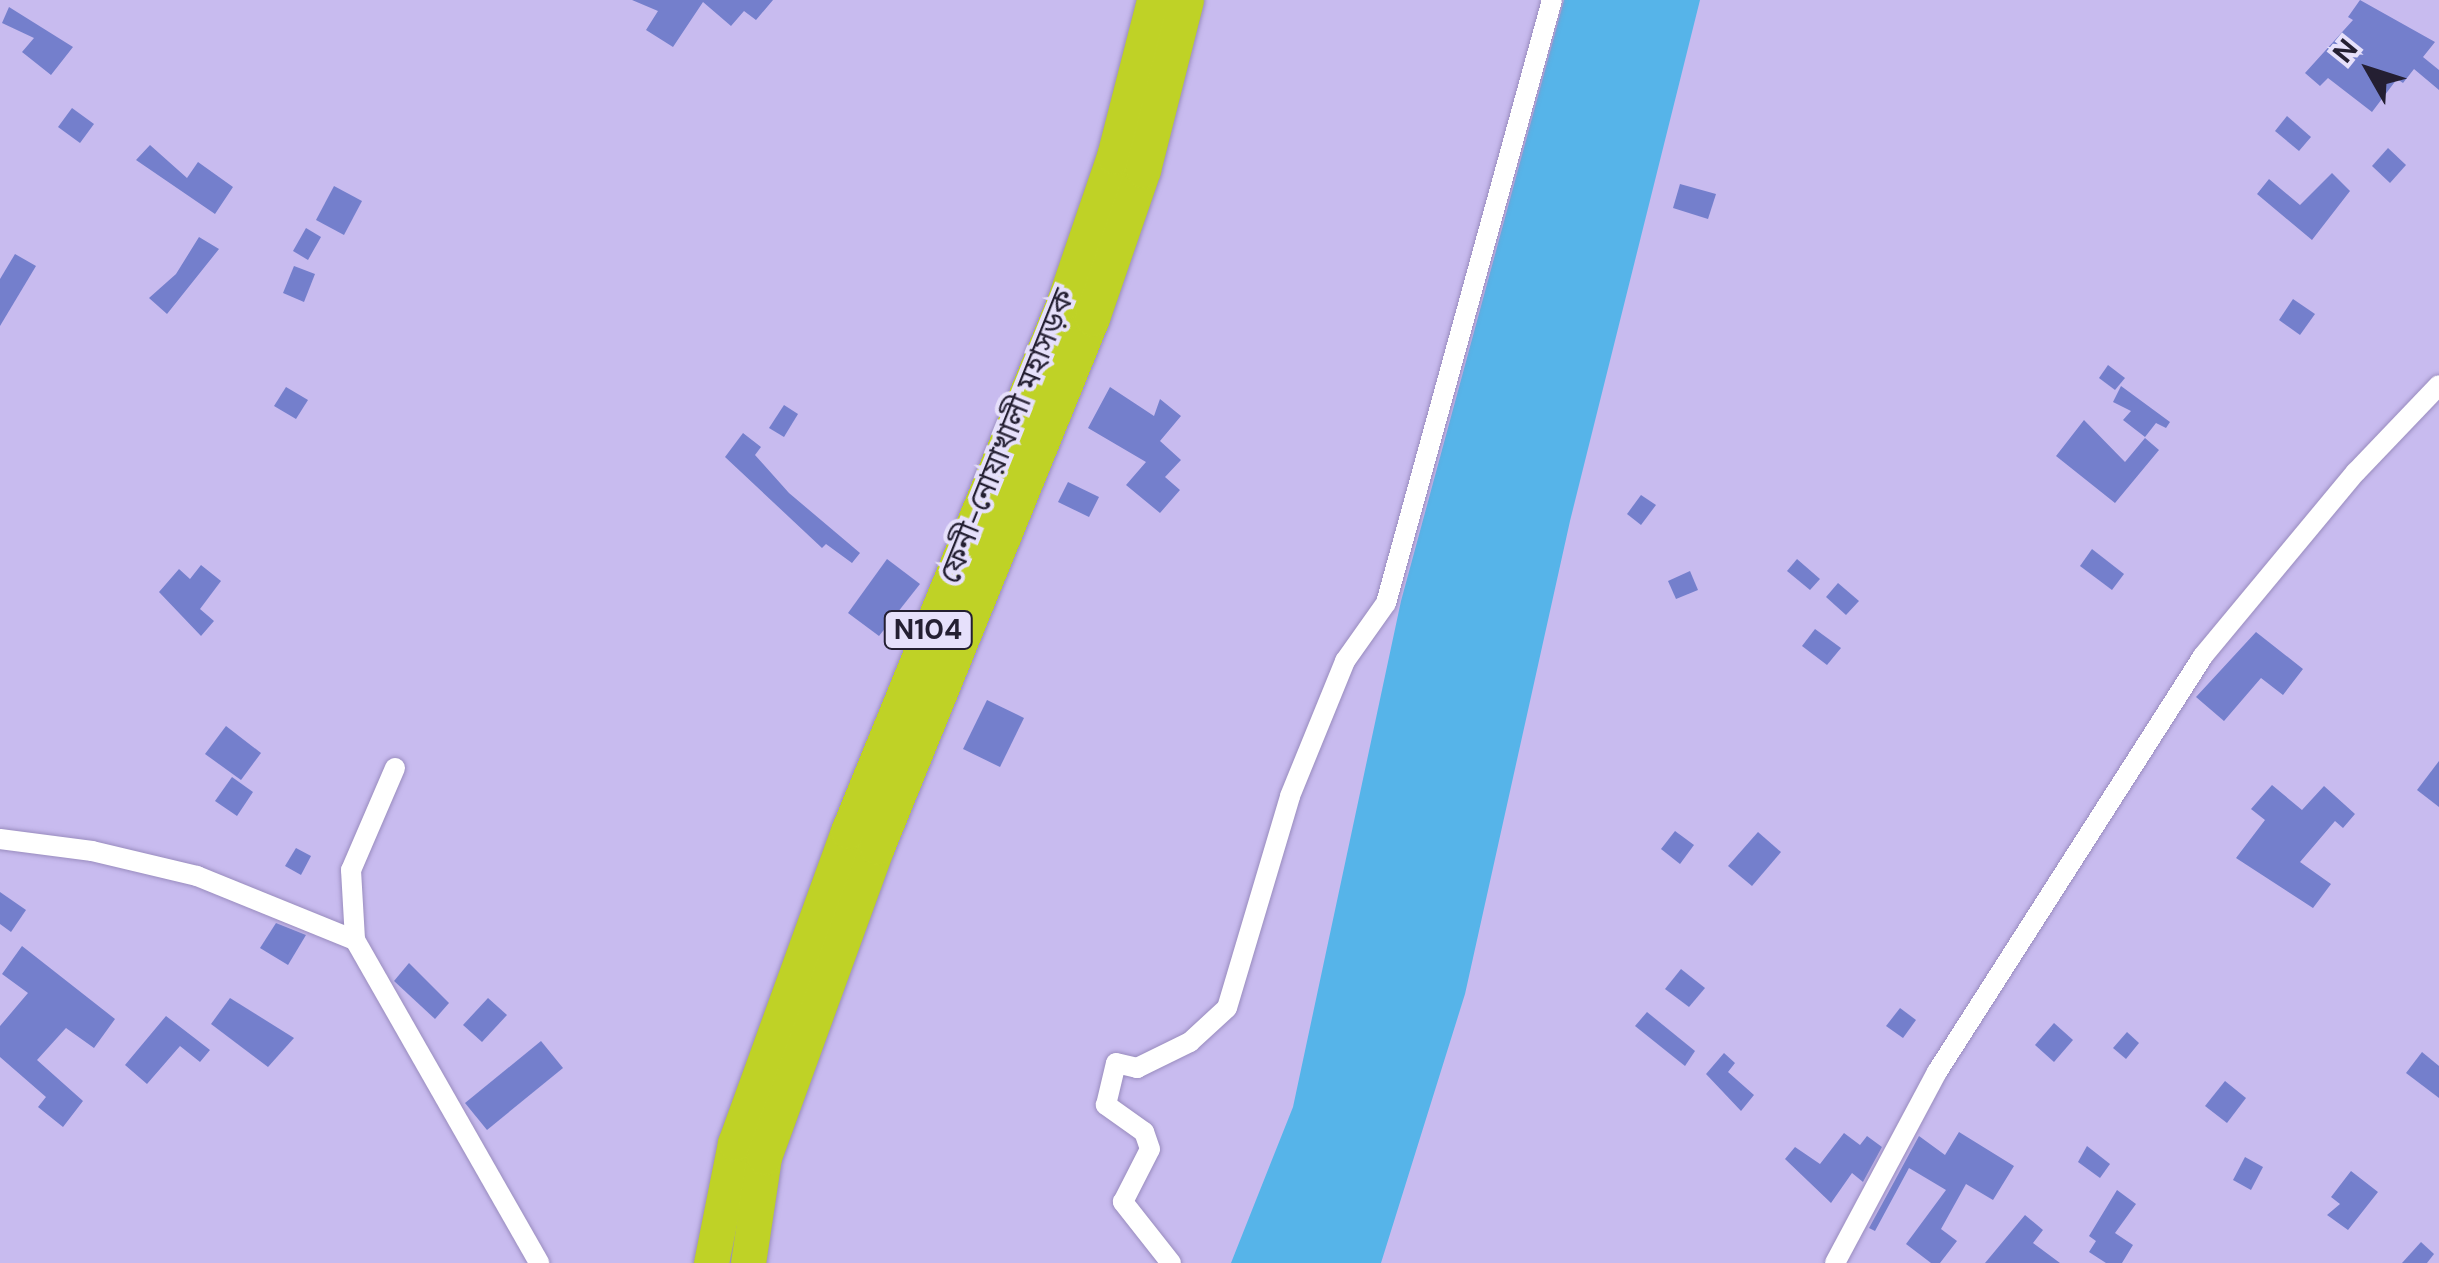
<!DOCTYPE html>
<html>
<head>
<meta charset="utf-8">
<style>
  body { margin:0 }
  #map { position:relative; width:2439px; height:1263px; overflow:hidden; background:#c8bbef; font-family:"DM Sans","Noto Sans Bengali",sans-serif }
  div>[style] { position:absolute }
  .water>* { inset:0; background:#56b4e9 }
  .building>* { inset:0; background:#747fcc }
  .roads { filter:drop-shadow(0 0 2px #998cbe) drop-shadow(0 0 2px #998cbe) }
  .street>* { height:20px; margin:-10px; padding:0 10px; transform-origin:10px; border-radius:10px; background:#fff }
  .highway>* { height:35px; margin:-17.5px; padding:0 17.5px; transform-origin:17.5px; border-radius:17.5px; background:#bfd226 }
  span { translate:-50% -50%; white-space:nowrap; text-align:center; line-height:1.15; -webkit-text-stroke:8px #e6e0fb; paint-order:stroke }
  .shield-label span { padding:2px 8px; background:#e6e0fb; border:2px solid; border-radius:8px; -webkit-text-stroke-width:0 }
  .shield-label { font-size:28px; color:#241f32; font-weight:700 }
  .street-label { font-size:30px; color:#241f32 }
  .north { position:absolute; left:2319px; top:20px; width:100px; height:100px; -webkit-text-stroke:8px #e6e0fb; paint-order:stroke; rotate:309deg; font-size:28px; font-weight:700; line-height:40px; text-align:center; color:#241f32 }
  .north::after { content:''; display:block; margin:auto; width:35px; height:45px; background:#241f32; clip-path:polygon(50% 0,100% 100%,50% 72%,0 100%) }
</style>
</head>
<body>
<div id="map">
  <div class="water">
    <i style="clip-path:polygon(1564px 0,1700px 0,1570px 521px,1465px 994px,1381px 1263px,1231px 1263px,1293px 1107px,1401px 601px)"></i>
  </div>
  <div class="building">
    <i style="clip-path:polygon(632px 0,773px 0,756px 20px,744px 11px,731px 26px,703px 2px,673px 47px,646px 30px,658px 11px)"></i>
    <i style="clip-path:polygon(2360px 0,2435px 42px,2423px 57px,2439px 70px,2439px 90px,2414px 69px,2403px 83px,2397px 79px,2372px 112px,2328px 78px,2320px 86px,2305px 73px,2353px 20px,2348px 17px)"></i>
    <i style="clip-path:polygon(9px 7px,73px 47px,51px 75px,22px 52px,34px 38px,2px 23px)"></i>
    <i style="clip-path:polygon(72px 108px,94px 124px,80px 143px,58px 127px)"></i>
    <i style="clip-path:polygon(2287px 116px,2311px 137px,2299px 151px,2275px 131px)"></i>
    <i style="clip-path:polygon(150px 145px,187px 178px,198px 162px,233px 187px,215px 214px,136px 160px)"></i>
    <i style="clip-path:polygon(2388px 148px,2406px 165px,2390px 183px,2372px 166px)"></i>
    <i style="clip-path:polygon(2332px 173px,2350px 191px,2312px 240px,2257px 194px,2269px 179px,2300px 205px)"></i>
    <i style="clip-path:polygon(1680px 184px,1716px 194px,1708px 219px,1673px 208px)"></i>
    <i style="clip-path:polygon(334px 186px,362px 201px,344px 235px,316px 220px)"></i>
    <i style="clip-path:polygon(306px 228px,321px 237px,308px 260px,293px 251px)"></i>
    <i style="clip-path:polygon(199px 237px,219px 249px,167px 314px,149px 298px,176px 274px)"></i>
    <i style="clip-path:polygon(15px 254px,36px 266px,0 326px,0 279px)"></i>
    <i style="clip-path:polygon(294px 266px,315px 274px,304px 302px,283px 293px)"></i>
    <i style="clip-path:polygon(2293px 299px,2315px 314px,2300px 335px,2279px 320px)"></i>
    <i style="clip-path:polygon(2108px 365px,2125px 378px,2115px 390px,2099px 378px)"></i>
    <i style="clip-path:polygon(2121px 386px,2170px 422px,2166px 428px,2156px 423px,2145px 437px,2123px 420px,2131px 411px,2113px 402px)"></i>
    <i style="clip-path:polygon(286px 387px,308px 400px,296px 419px,274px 406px)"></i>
    <i style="clip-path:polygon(1110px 387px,1154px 416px,1160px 399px,1181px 416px,1160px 441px,1181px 460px,1165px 477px,1180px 490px,1160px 513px,1126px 485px,1146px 462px,1088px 428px)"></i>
    <i style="clip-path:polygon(784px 405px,798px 414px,784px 437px,769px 428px)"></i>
    <i style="clip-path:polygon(2084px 420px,2125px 462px,2145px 438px,2159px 450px,2115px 503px,2056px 456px)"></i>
    <i style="clip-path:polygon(743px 433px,761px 447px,755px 455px,789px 493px,860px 553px,852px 563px,826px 544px,822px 548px,725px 457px)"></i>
    <i style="clip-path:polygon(1068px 482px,1099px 497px,1089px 517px,1058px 502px)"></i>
    <i style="clip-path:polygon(1641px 495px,1656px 505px,1641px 525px,1627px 514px)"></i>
    <i style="clip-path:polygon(2092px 549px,2124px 574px,2112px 590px,2080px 566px)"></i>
    <i style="clip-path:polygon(887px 559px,920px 584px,879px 636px,848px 613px)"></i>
    <i style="clip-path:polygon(1797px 559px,1820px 579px,1810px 590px,1787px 571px)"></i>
    <i style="clip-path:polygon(201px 565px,221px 581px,200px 609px,214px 621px,201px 636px,159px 592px,179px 569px,190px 579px)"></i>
    <i style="clip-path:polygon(1690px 571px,1698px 590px,1676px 599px,1668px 581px)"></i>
    <i style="clip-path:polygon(1838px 583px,1859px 601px,1846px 615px,1826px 597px)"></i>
    <i style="clip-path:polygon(1815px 629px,1841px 648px,1827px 665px,1802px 646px)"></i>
    <i style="clip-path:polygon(2256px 632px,2303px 669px,2283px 695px,2261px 678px,2224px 721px,2196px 697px)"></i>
    <i style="clip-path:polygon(987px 700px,1024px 718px,1000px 767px,963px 749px)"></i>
    <i style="clip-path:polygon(226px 726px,261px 753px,241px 780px,205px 754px)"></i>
    <i style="clip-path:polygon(2439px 761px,2439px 807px,2417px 790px)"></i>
    <i style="clip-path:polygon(232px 777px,253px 792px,237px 816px,215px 801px)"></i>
    <i style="clip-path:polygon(2272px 785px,2302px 810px,2324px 786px,2355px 814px,2343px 828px,2335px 821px,2300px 862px,2331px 884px,2313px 908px,2236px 858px,2265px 820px,2251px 809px)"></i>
    <i style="clip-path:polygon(1675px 831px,1694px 845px,1680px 864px,1661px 849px)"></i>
    <i style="clip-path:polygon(1758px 832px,1781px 852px,1752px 886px,1728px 866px)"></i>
    <i style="clip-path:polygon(296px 848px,311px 856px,301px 875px,285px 866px)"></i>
    <i style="clip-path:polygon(0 892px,26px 910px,11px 932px,0 924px)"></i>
    <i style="clip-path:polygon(276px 923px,306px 935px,288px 965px,260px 948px)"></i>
    <i style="clip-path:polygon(22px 946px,115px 1019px,94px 1048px,66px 1028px,37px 1060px,83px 1101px,63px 1127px,38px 1107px,46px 1097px,0 1057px,0 1026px,28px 993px,2px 974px)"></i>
    <i style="clip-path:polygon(409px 963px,449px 1003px,435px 1019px,394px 981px)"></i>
    <i style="clip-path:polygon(1681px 969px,1705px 988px,1689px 1007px,1665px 989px)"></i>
    <i style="clip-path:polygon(230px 998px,294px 1038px,268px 1067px,211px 1024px)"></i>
    <i style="clip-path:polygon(488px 998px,507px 1015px,482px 1042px,463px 1025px)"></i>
    <i style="clip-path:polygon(1900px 1008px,1916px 1020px,1903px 1038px,1886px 1026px)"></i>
    <i style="clip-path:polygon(1647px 1012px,1695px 1051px,1685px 1066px,1635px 1026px)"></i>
    <i style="clip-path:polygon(166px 1016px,210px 1050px,200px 1062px,180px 1046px,147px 1084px,125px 1065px)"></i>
    <i style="clip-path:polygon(2054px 1023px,2073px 1040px,2054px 1062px,2035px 1045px)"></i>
    <i style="clip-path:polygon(2127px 1032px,2139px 1043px,2126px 1059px,2113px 1048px)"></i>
    <i style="clip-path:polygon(541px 1041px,563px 1068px,487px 1130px,465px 1103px)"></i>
    <i style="clip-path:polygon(2422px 1052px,2439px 1066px,2439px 1098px,2406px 1073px)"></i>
    <i style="clip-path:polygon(1724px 1053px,1735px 1063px,1728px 1072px,1754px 1095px,1741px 1111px,1706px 1074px)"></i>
    <i style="clip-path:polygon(2225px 1081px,2246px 1098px,2227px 1123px,2205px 1106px)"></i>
    <i style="clip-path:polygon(1959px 1132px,2014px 1166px,1993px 1200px,1966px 1184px,1941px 1229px,1957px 1241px,1940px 1263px,1931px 1263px,1906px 1244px,1946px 1190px,1909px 1168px,1875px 1231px,1869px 1228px,1919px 1136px,1945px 1155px)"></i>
    <i style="clip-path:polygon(1844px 1133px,1860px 1145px,1867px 1136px,1882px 1147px,1863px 1182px,1852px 1173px,1831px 1203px,1785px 1159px,1795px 1147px,1820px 1164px)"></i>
    <i style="clip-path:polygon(2087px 1146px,2110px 1164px,2100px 1178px,2078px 1162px)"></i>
    <i style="clip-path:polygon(2245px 1157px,2263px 1167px,2251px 1190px,2233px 1180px)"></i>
    <i style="clip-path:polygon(2351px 1171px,2378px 1192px,2348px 1230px,2327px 1215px,2340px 1204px,2331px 1197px)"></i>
    <i style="clip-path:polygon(2117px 1190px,2136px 1204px,2115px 1233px,2133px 1245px,2122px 1263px,2106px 1263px,2089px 1252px,2096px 1241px,2089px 1236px)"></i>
    <i style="clip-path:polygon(2025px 1215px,2043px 1230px,2033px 1243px,2060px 1263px,1985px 1263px)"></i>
    <i style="clip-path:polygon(2421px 1242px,2434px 1254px,2427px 1263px,2402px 1263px)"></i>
  </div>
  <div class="roads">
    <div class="street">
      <i style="left:395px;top:768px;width:111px;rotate:113.3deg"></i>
      <i style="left:351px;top:870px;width:70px;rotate:86.7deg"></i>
      <i style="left:355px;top:940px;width:372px;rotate:60.3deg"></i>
      <i style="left:0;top:839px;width:93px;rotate:7.4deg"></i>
      <i style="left:92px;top:851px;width:108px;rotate:13.4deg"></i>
      <i style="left:197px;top:876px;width:170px;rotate:22.1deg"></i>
      <i style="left:1171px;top:1263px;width:78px;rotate:-128.2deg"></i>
      <i style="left:1123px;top:1202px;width:59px;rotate:-63deg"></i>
      <i style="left:1150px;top:1149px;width:18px;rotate:-109deg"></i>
      <i style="left:1144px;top:1132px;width:47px;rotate:-144.6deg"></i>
      <i style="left:1106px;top:1105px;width:43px;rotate:-76.6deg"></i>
      <i style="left:1116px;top:1063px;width:22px;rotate:13deg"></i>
      <i style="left:1137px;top:1068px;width:59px;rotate:-26.1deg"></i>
      <i style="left:1190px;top:1042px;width:50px;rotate:-42.6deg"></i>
      <i style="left:1227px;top:1008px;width:221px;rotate:-73.4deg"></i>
      <i style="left:1290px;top:796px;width:146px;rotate:-67.8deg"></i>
      <i style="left:1345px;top:661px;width:71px;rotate:-54.7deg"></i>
      <i style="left:1386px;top:603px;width:625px;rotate:-74.61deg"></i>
      <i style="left:1835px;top:1263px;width:217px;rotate:-61.9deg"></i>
      <i style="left:1937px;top:1072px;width:494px;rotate:-57.4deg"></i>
      <i style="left:2203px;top:656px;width:239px;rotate:-50.3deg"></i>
      <i style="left:2356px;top:472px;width:120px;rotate:-46.3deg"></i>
    </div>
    <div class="highway">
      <i style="left:711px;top:1263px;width:122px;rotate:-78.7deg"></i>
      <i style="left:735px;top:1143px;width:332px;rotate:-70.1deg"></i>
      <i style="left:848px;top:831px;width:571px;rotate:-67.79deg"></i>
      <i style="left:1064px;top:302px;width:154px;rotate:-71.1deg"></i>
      <i style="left:1114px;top:156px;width:161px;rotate:-75.6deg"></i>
      <i style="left:748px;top:1263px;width:107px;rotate:-81.4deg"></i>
      <i style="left:764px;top:1157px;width:330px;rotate:-70deg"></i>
      <i style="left:877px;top:847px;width:571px;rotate:-67.88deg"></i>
      <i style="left:1092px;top:318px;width:157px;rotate:-71deg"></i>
      <i style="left:1143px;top:170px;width:175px;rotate:-75.8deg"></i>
    </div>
  </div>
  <div class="shield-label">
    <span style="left:928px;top:630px">N104</span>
  </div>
  <div class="street-label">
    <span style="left:1007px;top:436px;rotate:-68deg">ফেনী-নোয়াখালী মহাসড়ক</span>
  </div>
  <div class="north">N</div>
</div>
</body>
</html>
